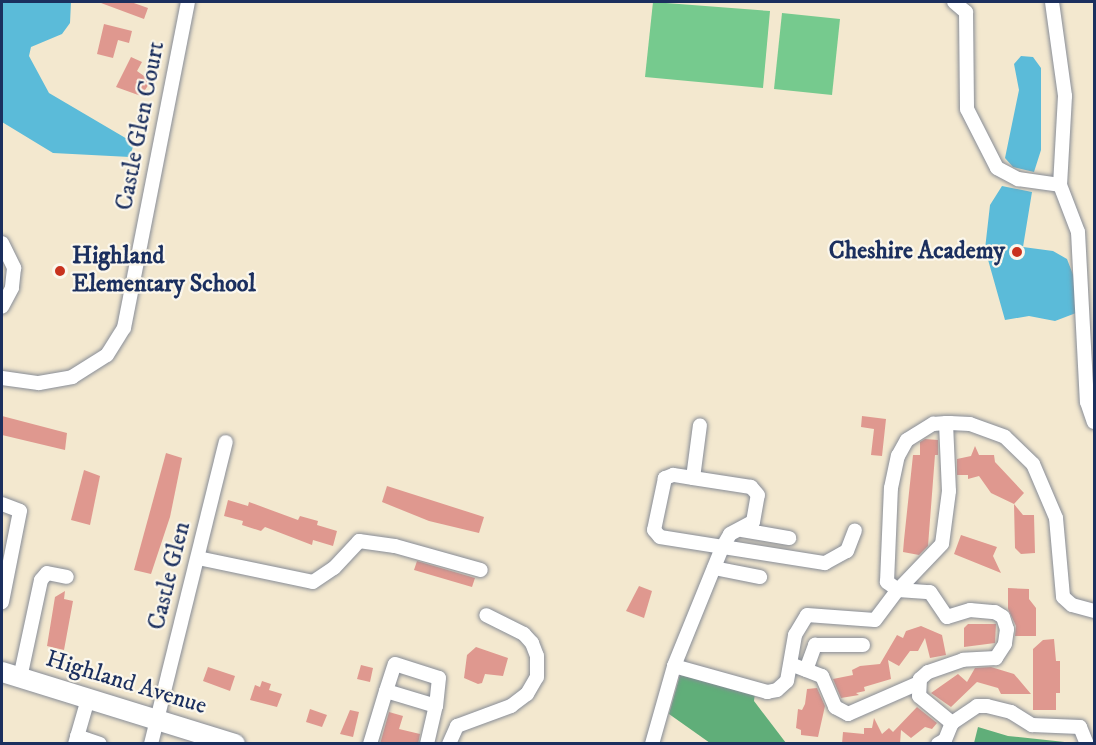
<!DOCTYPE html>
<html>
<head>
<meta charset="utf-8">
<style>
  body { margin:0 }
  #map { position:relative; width:1096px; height:745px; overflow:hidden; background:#f3e8cf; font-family:"IM FELL DW Pica",serif }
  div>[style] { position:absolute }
  .green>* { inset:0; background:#76ca8e }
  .forest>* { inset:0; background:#60ae79 }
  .water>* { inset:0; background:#5bbbd9 }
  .building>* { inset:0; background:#df988f }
  .roads { filter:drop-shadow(0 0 2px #878c96) drop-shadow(0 0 2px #878c96) }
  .minor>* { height:14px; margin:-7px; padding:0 7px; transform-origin:7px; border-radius:7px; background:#fff }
  .highway>* { height:20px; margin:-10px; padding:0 10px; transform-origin:10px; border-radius:10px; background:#fff }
  .dots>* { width:16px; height:16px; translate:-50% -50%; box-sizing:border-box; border:3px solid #fbf7ec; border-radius:50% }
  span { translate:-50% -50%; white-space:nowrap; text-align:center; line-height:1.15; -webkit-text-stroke:4.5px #fbf7ec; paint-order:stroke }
  .street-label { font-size:24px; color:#1b2f5e }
  .poi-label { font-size:24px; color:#1b2f5e; font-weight:700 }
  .right { translate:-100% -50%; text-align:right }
  .left { translate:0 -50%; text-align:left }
  .frame { position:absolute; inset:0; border:3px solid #1b2f5e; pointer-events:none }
</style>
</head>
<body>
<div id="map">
  <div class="green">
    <i style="clip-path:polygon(653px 2px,770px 11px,763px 88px,645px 77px)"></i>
    <i style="clip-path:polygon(782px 13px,840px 19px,832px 95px,774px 89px)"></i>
  </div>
  <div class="forest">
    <i style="clip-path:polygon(680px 675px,755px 693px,754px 701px,786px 743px,710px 743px,669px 714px)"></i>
    <i style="clip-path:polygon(978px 727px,1008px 736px,1074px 743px,974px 743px)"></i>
  </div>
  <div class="water">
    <i style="clip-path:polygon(2px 2px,71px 2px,70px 23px,62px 34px,31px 47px,29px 56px,49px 93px,134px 143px,130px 157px,53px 153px,2px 122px)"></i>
    <i style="clip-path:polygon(1021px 56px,1033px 57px,1041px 68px,1041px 150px,1034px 172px,1013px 167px,1005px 158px,1019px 90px,1014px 64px)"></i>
    <i style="clip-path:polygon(1002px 186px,1032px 192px,1023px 247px,1053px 251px,1067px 259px,1077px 285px,1076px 313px,1055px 321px,1029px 316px,1005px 320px,985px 249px,990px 205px)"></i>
  </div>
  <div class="building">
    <i style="clip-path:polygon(131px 2px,148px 8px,144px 19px,101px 3px)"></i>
    <i style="clip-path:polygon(104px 24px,132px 31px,129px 43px,118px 40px,113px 58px,97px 54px)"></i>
    <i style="clip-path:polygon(131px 57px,142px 62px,137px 71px,151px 81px,141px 96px,116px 87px)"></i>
    <i style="clip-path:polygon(2px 416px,67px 433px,65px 450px,2px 435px)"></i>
    <i style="clip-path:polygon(862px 416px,886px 419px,882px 456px,871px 455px,874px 429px,861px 427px)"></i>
    <i style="clip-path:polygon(925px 439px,938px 440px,938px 455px,935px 455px,928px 546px,919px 555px,903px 552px,904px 540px,913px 455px,920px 455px,920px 442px)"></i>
    <i style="clip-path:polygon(975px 446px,979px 455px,994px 455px,995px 462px,1024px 493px,1014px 504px,1023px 515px,1034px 515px,1035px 553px,1021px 554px,1015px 548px,1014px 504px,991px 493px,979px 476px,968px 479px,968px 475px,957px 475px,957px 459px,971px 456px)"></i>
    <i style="clip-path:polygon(166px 453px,182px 458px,170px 517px,151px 574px,134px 570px)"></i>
    <i style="clip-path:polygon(84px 470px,100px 476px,90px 525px,71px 520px)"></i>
    <i style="clip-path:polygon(387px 486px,484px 517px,479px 533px,429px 521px,382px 502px)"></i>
    <i style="clip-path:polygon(228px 500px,248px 506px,249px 502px,298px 520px,300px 516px,318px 521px,317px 525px,337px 531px,333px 546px,313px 540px,312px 545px,265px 527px,261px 531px,242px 525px,243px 521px,224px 516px)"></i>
    <i style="clip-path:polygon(961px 535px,997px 547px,993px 556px,1001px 573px,954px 554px)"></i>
    <i style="clip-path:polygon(417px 561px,475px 578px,472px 587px,414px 570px)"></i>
    <i style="clip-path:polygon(639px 586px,652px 591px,644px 618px,626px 611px)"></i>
    <i style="clip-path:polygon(1008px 588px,1029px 589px,1029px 599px,1036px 608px,1036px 636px,1015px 636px,1016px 626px,1008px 609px)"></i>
    <i style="clip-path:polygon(65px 591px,64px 599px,73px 601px,64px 650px,47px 646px,55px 597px)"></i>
    <i style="clip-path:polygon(968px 624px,996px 624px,995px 643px,964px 647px,964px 628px)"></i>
    <i style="clip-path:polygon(921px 626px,942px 635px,946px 655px,930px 658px,925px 638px,918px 651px,910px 651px,899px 666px,888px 660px,891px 679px,864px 687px,865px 691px,856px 693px,859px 695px,841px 698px,833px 679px,853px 675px,852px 670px,860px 666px,880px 664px,897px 635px,903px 638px,906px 631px)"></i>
    <i style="clip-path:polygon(1054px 639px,1056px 661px,1060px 661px,1060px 693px,1056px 693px,1056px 710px,1033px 710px,1033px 649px,1043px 640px)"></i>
    <i style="clip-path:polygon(476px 647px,508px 658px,503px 676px,485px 674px,482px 683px,478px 684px,464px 678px,467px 655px)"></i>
    <i style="clip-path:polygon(361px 665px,373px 668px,370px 682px,357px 679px)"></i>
    <i style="clip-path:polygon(208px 667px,235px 676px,230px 691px,203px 681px)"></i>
    <i style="clip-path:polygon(991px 667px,1014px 674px,1031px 694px,1001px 694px,998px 688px,977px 682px,951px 707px,931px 693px,958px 674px,967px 682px,975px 668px)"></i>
    <i style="clip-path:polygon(262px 681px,271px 684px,269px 690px,282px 694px,277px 707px,250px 700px,255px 685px,260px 687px)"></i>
    <i style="clip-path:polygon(817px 688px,825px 706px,818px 737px,801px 735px,801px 730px,796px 728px,798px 709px,802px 710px,805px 704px,807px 689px)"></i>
    <i style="clip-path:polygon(917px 707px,937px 723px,932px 729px,925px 727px,911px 738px,901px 730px,900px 744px,842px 744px,843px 732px,864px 734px,864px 728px,872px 728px,874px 718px,882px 734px,889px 728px,893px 732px)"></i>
    <i style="clip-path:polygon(310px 709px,327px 715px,322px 727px,306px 722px)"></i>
    <i style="clip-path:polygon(350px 710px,359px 712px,353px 737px,340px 734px)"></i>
    <i style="clip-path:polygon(389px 712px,403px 716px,399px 729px,420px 734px,418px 744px,380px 744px)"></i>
  </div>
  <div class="roads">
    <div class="minor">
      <i style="left:954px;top:2px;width:16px;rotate:40deg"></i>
      <i style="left:966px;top:12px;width:97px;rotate:89.4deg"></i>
      <i style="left:967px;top:109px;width:66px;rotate:63deg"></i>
      <i style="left:997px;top:168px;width:24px;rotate:28deg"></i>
      <i style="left:1018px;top:179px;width:42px;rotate:8.1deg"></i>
      <i style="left:1060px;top:185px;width:50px;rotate:69deg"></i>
      <i style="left:1078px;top:232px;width:170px;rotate:87deg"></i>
      <i style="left:1087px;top:402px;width:21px;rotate:71deg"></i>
      <i style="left:1052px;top:2px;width:95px;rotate:82.1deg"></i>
      <i style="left:1065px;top:96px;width:89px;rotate:93.2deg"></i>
      <i style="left:2px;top:243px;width:28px;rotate:64deg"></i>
      <i style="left:14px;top:268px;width:20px;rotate:96deg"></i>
      <i style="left:12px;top:288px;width:21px;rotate:118deg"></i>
      <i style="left:2px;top:378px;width:37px;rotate:8deg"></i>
      <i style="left:39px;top:383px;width:34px;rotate:-10deg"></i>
      <i style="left:72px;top:377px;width:41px;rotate:-32.2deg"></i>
      <i style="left:107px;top:355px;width:32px;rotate:-58deg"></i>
      <i style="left:124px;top:328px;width:332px;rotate:-78.9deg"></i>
      <i style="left:946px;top:423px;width:68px;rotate:87.5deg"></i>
      <i style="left:949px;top:491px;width:53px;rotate:97.5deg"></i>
      <i style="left:942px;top:544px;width:64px;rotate:133.7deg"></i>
      <i style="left:898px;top:590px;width:14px;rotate:-144deg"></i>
      <i style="left:887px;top:582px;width:94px;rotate:-87.6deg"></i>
      <i style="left:891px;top:488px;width:33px;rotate:-78deg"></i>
      <i style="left:898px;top:456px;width:18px;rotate:-61deg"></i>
      <i style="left:907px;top:440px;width:31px;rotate:-32deg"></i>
      <i style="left:933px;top:424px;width:13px;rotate:-4deg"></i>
      <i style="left:946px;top:423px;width:4px"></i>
      <i style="left:950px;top:423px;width:20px;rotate:3deg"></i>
      <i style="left:970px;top:424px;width:37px;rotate:20deg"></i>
      <i style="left:1005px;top:437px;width:39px;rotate:44deg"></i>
      <i style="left:1033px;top:464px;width:59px;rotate:66.9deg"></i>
      <i style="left:1056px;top:518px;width:79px;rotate:84.9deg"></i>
      <i style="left:1063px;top:597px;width:12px;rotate:42deg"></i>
      <i style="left:1072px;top:605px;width:23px;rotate:15deg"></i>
      <i style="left:693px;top:478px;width:20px;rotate:-171deg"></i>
      <i style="left:673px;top:475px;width:9px;rotate:159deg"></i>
      <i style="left:665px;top:478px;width:53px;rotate:101.9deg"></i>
      <i style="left:654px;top:530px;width:9px;rotate:49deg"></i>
      <i style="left:660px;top:537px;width:167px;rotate:9deg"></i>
      <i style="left:825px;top:563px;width:25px;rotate:-29deg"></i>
      <i style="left:847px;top:551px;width:22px;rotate:-69deg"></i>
      <i style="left:2px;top:504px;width:19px;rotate:21deg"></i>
      <i style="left:20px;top:511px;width:93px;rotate:101.2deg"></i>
      <i style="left:742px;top:530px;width:48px;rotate:9.7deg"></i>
      <i style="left:198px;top:558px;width:117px;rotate:11.8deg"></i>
      <i style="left:313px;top:582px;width:25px;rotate:-34deg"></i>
      <i style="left:334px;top:568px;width:37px;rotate:-47deg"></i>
      <i style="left:359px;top:541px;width:36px;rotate:8deg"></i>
      <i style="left:395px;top:546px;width:89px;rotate:15.6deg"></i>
      <i style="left:714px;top:568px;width:47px;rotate:11.1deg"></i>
      <i style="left:793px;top:665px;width:31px;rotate:21deg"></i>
      <i style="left:822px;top:676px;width:34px;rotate:67deg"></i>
      <i style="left:835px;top:707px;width:15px;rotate:28deg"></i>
      <i style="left:848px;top:714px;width:77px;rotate:-23.6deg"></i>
      <i style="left:674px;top:666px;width:97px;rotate:15.6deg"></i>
      <i style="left:767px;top:692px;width:10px;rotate:-11deg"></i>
      <i style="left:777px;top:690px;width:13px;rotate:-42deg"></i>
      <i style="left:787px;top:681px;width:47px;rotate:-80.1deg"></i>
      <i style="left:795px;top:635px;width:23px;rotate:-59deg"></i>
      <i style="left:807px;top:615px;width:68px;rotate:4.2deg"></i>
      <i style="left:875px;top:620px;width:38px;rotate:-53deg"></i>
      <i style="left:898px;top:590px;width:32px;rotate:4deg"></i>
      <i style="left:930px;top:592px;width:30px;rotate:56deg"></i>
      <i style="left:947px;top:617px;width:24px;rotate:-17deg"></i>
      <i style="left:970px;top:610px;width:25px;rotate:5deg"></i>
      <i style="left:995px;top:612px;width:9px;rotate:32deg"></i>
      <i style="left:1003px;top:617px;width:13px;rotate:72deg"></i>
      <i style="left:1007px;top:629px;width:15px;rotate:98deg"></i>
      <i style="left:1005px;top:644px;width:17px;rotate:123deg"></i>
      <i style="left:996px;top:658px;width:33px;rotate:177deg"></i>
      <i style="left:963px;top:660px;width:37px;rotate:161deg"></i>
      <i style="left:928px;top:672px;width:11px;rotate:139deg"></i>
      <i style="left:920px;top:679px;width:17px;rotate:93deg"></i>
      <i style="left:919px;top:696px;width:43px;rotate:39.3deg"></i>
      <i style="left:952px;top:723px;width:30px;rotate:-34deg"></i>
      <i style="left:977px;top:706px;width:10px"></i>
      <i style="left:987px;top:706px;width:25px;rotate:14deg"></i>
      <i style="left:1011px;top:712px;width:25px;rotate:32deg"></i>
      <i style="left:1032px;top:725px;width:48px;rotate:2.4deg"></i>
      <i style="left:1080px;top:727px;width:18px;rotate:68deg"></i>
      <i style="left:806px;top:670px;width:27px;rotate:-70deg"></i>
      <i style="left:815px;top:645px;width:48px"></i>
      <i style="left:20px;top:678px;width:100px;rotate:-77.9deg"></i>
      <i style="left:41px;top:580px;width:9px;rotate:-49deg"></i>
      <i style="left:47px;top:573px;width:20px;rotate:11deg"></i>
      <i style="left:77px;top:736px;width:24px;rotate:19deg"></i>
      <i style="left:75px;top:744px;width:47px;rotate:-73.9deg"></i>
      <i style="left:151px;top:744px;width:311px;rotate:-76.1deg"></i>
      <i style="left:370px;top:744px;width:55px;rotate:-73.2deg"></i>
      <i style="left:386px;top:691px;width:28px;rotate:-72deg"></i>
      <i style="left:395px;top:664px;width:46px;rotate:17.7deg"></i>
      <i style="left:439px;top:678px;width:28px;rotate:96deg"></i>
      <i style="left:436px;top:706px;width:52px;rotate:-163.3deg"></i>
      <i style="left:427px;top:744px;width:39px;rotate:-77deg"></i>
      <i style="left:449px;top:744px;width:20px;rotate:-66deg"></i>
      <i style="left:457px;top:726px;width:58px;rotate:-20.3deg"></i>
      <i style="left:511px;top:706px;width:20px;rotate:-37deg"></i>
      <i style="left:527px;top:694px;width:20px;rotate:-60deg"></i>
      <i style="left:537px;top:677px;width:21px;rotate:-90deg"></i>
      <i style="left:537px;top:656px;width:14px;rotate:-111deg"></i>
      <i style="left:532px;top:643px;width:12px;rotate:-132deg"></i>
      <i style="left:524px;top:634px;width:42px;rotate:-153.4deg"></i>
      <i style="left:652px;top:744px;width:81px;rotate:-74.2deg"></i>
      <i style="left:674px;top:666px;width:127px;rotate:-67.9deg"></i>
      <i style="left:722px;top:548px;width:16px;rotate:-60deg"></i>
      <i style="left:730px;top:534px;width:26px;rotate:-28deg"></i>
      <i style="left:753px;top:522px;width:27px;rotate:-80deg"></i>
      <i style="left:758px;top:495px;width:11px;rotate:-131deg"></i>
      <i style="left:751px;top:487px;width:59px;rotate:-171.2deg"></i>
      <i style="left:693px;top:478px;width:53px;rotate:-82.5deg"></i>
      <i style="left:938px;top:744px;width:8px;rotate:-30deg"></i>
      <i style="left:945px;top:740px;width:18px;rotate:-68deg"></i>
    </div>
    <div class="highway">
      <i style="left:2px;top:672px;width:244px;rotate:17.2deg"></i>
    </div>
  </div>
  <div class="dots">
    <i style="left:1017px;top:252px;background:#c8321e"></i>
    <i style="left:60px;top:271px;background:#c8321e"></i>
  </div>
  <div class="street-label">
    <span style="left:141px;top:126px;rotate:-79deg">Castle Glen Court</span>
    <span style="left:170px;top:576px;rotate:-76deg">Castle Glen</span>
    <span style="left:126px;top:683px;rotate:17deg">Highland Avenue</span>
  </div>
  <div class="poi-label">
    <span class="right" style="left:1005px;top:252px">Cheshire Academy</span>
    <span class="left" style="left:72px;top:271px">Highland<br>Elementary School</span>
  </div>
  <div class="frame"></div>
</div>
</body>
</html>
